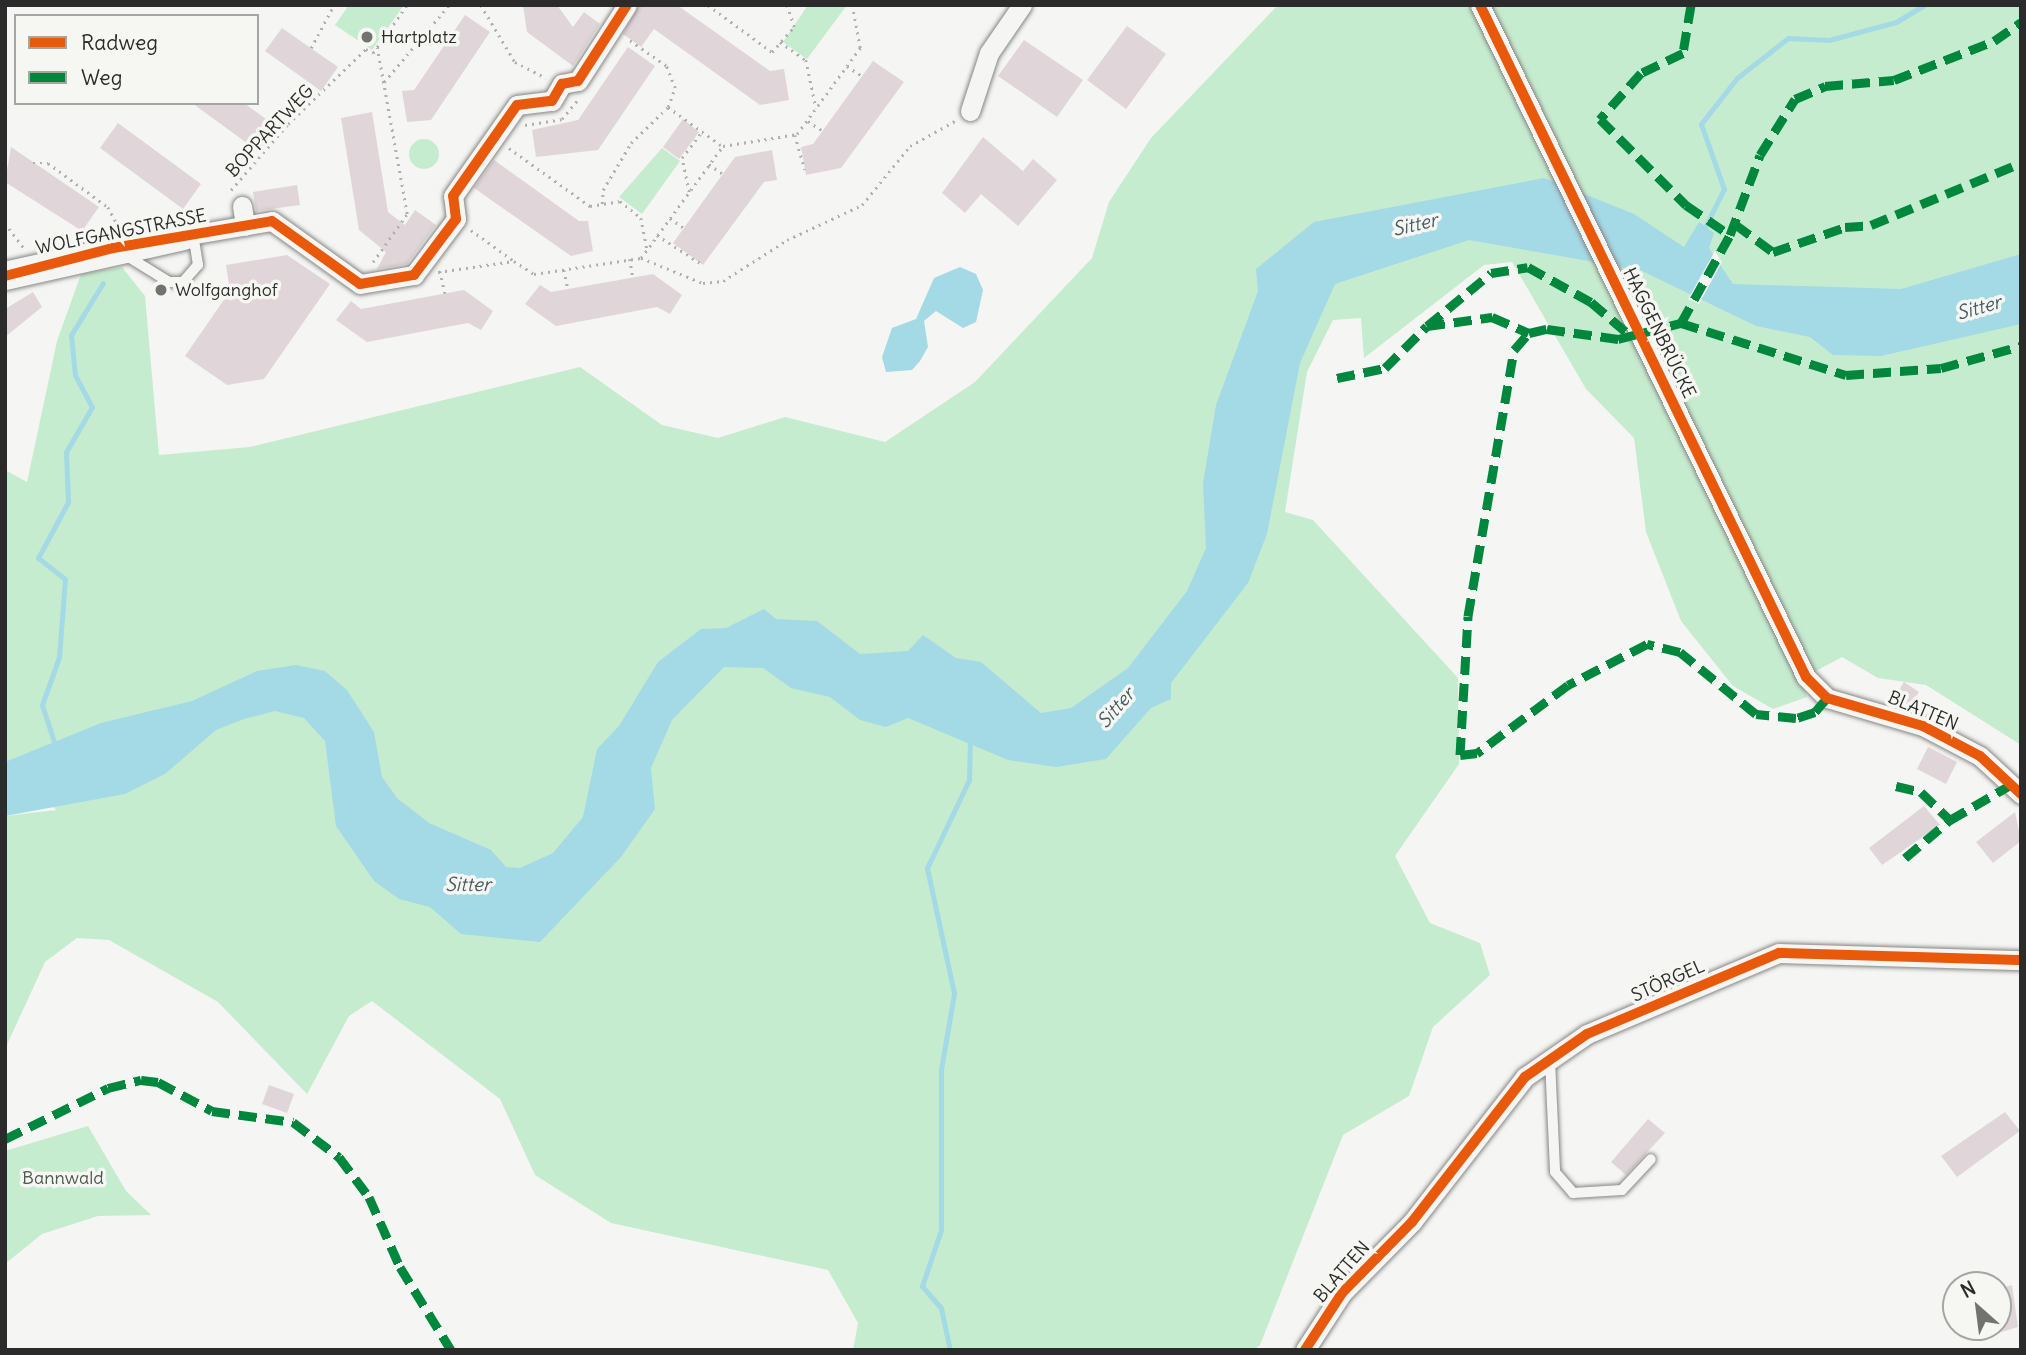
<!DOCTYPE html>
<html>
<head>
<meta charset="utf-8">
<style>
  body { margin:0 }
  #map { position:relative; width:2026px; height:1355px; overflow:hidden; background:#f5f5f3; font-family:Delius,sans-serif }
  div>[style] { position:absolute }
  .green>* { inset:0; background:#c6eccf }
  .round { border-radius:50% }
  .water>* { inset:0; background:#a4d9e6 }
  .pier>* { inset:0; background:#f5f5f3 }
  .stream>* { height:5px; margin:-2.5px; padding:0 2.5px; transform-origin:2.5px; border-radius:2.5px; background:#a4d9e6 }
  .building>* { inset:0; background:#e0d6da }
  .path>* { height:2.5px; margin-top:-1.25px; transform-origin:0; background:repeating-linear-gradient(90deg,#b0b0af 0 2px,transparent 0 7px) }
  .roads { filter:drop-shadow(0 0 2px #868685) drop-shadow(0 0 2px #868685) }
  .lane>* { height:10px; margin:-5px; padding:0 5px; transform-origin:5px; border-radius:5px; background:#f5f5f3 }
  .street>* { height:19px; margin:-9.5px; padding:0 9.5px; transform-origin:9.5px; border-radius:9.5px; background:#f5f5f3 }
  .secondary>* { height:28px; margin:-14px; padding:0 14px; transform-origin:14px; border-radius:14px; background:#f5f5f3 }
  .quiet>* { height:9px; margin-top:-4.5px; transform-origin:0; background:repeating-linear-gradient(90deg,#00873e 0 18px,transparent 0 27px) }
  .cycleway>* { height:10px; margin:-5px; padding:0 5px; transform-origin:5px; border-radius:5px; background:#e8590c }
  .dots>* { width:19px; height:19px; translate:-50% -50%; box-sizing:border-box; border:4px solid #f6f6f2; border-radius:50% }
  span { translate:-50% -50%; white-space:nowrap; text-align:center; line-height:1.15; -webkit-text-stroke:7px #f6f6f2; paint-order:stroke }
  .poi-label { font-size:18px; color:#2b2b2b }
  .left { translate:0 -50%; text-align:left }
  .street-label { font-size:18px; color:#2b2b2b }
  .park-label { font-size:18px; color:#485a4d }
  .water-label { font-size:19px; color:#455c62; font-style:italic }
  .frame { position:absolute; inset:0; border:7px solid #2b2b2b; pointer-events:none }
  .legend { position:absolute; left:14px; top:14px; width:245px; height:91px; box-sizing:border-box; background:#f6f6f2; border:2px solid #a5a5a2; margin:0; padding:9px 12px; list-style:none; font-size:21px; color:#2b2b2b }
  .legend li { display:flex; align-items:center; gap:14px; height:35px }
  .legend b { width:35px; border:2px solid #a5a5a2 }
  .north { position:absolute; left:1942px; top:1271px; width:70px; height:70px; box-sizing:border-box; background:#f6f6f2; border:2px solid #a5a5a2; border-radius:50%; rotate:332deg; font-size:19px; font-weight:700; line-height:28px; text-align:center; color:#2b2b2b }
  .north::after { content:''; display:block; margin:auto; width:24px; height:32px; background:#727271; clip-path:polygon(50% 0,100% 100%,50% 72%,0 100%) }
</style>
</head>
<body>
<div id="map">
  <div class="green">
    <i style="clip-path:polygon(349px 5px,404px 5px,372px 50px,335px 25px)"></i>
    <i style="clip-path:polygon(808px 5px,847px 5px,807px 59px,783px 42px)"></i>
    <i style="clip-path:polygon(1278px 5px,2021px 5px,2021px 745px,1926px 685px,1878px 678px,1842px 657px,1801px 679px,1807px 697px,1773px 709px,1733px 686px,1681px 621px,1646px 532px,1634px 438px,1586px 389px,1512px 262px,1484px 265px,1364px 358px,1361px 318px,1333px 320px,1307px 372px,1285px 512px,1313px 520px,1458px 678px,1459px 764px,1395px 856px,1430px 923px,1480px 943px,1490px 975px,1433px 1027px,1409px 1096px,1343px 1135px,1260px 1345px,1253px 1350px,853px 1350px,858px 1323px,828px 1270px,611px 1223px,535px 1175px,500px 1099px,372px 1001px,349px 1016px,307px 1094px,218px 1002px,109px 940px,77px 938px,45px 962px,5px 1049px,5px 816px,56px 810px,19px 759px,5px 762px,5px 470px,27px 482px,57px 341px,81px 274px,122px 267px,145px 296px,159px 455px,250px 447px,580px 367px,662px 425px,718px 438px,785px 417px,885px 442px,975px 382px,1092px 258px,1109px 202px,1151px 138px)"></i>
    <i class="round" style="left:409px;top:139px;width:30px;height:30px"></i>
    <i style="clip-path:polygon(662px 148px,680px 161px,642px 214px,619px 197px)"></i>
    <i style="clip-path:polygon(88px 1126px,126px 1191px,151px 1215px,98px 1216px,42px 1234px,5px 1264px,5px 1151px)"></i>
  </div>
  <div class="water">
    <i style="clip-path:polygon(1544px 178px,1634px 214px,1684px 247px,1699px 222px,1714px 233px,1709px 248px,1733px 284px,1901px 289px,2021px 254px,2021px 324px,1881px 356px,1833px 355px,1810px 337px,1756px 326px,1640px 270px,1469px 240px,1335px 284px,1300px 363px,1267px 534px,1248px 583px,1171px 683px,1171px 699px,1151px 708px,1106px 759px,1056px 767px,1008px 760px,908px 718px,886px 727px,860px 720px,830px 697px,791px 688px,763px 668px,724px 667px,672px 720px,651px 768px,655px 809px,621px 857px,540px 942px,461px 934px,430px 907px,399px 899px,374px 881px,336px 826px,325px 741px,304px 718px,275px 711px,244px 719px,216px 730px,165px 774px,125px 794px,5px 816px,5px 762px,101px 723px,192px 701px,257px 671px,296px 665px,325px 671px,347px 690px,374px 732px,382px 777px,397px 798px,429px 823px,491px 850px,506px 867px,520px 868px,553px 853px,583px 817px,597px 749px,619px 726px,658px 662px,701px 629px,726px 628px,764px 609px,776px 619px,817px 621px,860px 654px,908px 651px,923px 635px,956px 658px,981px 662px,1041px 713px,1071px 708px,1128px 668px,1187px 591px,1206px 548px,1203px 483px,1216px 405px,1258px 291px,1256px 269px,1314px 222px)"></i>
    <i style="clip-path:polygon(960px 267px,976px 274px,983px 290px,976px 322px,963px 328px,936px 311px,924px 321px,928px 347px,920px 361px,912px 370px,886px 372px,882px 357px,892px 328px,916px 319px,934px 278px)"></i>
  </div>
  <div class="pier">
    <i style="clip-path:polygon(1715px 251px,1722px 262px,1699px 304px,1688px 299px)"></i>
  </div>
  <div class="stream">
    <i style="left:1703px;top:231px;width:47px;rotate:-63.4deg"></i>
    <i style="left:1724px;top:189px;width:69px;rotate:-109.5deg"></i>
    <i style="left:1701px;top:124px;width:58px;rotate:-52deg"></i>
    <i style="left:1737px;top:78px;width:65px;rotate:-38.1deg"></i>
    <i style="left:1788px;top:38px;width:41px;rotate:2.8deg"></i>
    <i style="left:1829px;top:40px;width:69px;rotate:-15deg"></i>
    <i style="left:1896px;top:22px;width:33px;rotate:-31deg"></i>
    <i style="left:56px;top:748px;width:45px;rotate:-108deg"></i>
    <i style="left:42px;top:705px;width:51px;rotate:-70.5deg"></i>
    <i style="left:59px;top:657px;width:78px;rotate:-85.6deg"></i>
    <i style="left:65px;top:579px;width:34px;rotate:-142deg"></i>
    <i style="left:38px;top:558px;width:64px;rotate:-61.8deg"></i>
    <i style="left:68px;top:502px;width:50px;rotate:-92.3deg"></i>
    <i style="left:66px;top:452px;width:52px;rotate:-60deg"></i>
    <i style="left:92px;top:407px;width:36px;rotate:-118deg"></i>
    <i style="left:75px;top:375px;width:40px;rotate:-95.7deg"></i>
    <i style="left:71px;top:335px;width:61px;rotate:-58.4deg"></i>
    <i style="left:950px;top:1350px;width:43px;rotate:-102.1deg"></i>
    <i style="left:941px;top:1308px;width:29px;rotate:-131deg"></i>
    <i style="left:922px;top:1286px;width:59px;rotate:-71.3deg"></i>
    <i style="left:941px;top:1230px;width:160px;rotate:-90deg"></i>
    <i style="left:941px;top:1070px;width:78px;rotate:-80.4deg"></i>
    <i style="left:954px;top:993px;width:128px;rotate:-102.2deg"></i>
    <i style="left:927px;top:868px;width:98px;rotate:-64.5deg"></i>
    <i style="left:969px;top:780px;width:43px;rotate:-88.7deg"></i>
  </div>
  <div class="building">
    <i style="clip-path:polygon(523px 5px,557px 5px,573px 27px,584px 12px,600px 24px,573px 66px,527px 32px)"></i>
    <i style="clip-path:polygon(639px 5px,677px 5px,770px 71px,784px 69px,789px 100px,760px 105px,654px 29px,641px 47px,623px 34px)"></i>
    <i style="clip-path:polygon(465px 15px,490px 32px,431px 120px,407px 122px,402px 91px,414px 90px)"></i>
    <i style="clip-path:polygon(1127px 26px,1166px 54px,1126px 109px,1087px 80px)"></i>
    <i style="clip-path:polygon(282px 28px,338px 67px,321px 91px,265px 51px)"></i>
    <i style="clip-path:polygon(1024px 40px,1083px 80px,1057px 117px,998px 76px)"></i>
    <i style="clip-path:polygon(628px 47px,655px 66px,598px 150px,536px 157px,532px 130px,578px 120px)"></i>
    <i style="clip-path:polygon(873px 61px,904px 82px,841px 168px,806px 175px,801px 147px,813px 144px)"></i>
    <i style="clip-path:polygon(192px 103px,244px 103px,277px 127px,259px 152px)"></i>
    <i style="clip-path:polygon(372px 112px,388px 212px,405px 225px,415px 210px,436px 225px,407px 264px,377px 269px,386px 252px,359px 230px,341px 118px)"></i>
    <i style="clip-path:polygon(683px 119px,699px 132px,679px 159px,663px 147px)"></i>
    <i style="clip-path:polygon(118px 123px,201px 184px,183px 209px,100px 148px)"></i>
    <i style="clip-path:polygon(983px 137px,1023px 171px,1033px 159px,1057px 180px,1018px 226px,981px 194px,965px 213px,942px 193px)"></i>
    <i style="clip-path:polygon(11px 147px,99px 207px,82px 231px,5px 182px)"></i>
    <i style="clip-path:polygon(772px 150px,777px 180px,764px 182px,703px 265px,673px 243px,735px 157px)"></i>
    <i style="clip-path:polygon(494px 160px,579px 221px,588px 221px,593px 251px,571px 256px,474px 188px)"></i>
    <i style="clip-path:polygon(297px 185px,300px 205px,256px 211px,253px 192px)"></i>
    <i style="clip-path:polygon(287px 255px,330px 284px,264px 379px,227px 385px,185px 356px,230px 291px,226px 265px)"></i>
    <i style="clip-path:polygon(653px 274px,682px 295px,670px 314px,657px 307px,556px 326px,525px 304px,540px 285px,551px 292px)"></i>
    <i style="clip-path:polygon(464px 290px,493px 311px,481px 330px,468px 323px,367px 342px,336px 320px,351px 301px,361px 309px)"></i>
    <i style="clip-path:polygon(33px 292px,42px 307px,5px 337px,5px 309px)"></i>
    <i style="clip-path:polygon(1904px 682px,1919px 692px,1909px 706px,1895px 696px)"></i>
    <i style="clip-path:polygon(1928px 747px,1957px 762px,1946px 784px,1917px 769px)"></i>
    <i style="clip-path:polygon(1924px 806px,1940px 825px,1882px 865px,1869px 848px)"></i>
    <i style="clip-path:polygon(2015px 812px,2021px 841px,1993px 863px,1976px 842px)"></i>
    <i style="clip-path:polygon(269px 1085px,294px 1094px,287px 1113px,262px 1104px)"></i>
    <i style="clip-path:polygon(2005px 1112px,2020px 1131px,1957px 1177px,1941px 1156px)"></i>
    <i style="clip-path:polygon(1648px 1119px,1665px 1133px,1626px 1175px,1611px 1162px)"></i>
    <i style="clip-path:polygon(2012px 1285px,2018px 1327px,1998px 1333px,1998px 1289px)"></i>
  </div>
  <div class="path">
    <i style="left:481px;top:5px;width:66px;rotate:59.2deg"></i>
    <i style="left:515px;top:62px;width:35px;rotate:27deg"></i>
    <i style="left:575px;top:5px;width:22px"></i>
    <i style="left:708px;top:5px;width:79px;rotate:36.3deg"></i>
    <i style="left:772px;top:52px;width:33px;rotate:-49deg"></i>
    <i style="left:794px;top:27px;width:23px;rotate:-108deg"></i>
    <i style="left:780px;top:42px;width:32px;rotate:35deg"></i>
    <i style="left:806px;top:60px;width:49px;rotate:78.2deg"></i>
    <i style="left:311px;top:48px;width:49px;rotate:-61.9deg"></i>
    <i style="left:847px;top:66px;width:18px;rotate:34deg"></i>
    <i style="left:384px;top:82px;width:101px;rotate:-49.8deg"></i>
    <i style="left:668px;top:107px;width:67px;rotate:35.8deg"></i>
    <i style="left:808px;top:121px;width:18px;rotate:34deg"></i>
    <i style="left:525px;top:125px;width:37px;rotate:-9deg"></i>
    <i style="left:562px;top:119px;width:26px;rotate:-51deg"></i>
    <i style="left:795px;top:135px;width:36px;rotate:74deg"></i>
    <i style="left:509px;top:148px;width:100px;rotate:35.6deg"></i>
    <i style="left:590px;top:206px;width:30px;rotate:-9deg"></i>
    <i style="left:620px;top:201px;width:27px;rotate:39deg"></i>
    <i style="left:641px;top:218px;width:32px;rotate:79deg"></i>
    <i style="left:33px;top:163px;width:15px"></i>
    <i style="left:48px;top:163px;width:74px;rotate:36.3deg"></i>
    <i style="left:108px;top:207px;width:26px;rotate:62deg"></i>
    <i style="left:709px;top:164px;width:17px;rotate:36deg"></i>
    <i style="left:231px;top:190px;width:87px;rotate:-49.2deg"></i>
    <i style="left:288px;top:124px;width:108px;rotate:-43.9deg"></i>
    <i style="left:366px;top:49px;width:8px;rotate:30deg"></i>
    <i style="left:373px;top:53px;width:59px;rotate:-54.7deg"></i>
    <i style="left:689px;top:192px;width:35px;rotate:-102deg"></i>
    <i style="left:682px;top:158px;width:34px;rotate:-53deg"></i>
    <i style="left:602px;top:204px;width:14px;rotate:-86deg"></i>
    <i style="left:603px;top:190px;width:55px;rotate:-59.2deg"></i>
    <i style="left:631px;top:143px;width:52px;rotate:-44.2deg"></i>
    <i style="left:668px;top:107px;width:20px;rotate:-70deg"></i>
    <i style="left:675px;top:88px;width:24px;rotate:-112deg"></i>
    <i style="left:666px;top:66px;width:47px;rotate:-145.3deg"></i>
    <i style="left:670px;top:218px;width:17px;rotate:36deg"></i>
    <i style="left:5px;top:223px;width:31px;rotate:53deg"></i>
    <i style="left:471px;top:230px;width:53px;rotate:35.8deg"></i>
    <i style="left:657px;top:235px;width:51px;rotate:33.1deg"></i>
    <i style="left:641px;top:258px;width:67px;rotate:22deg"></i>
    <i style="left:703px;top:283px;width:20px;rotate:-6deg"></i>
    <i style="left:723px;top:281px;width:76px;rotate:-32.6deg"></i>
    <i style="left:787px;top:240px;width:83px;rotate:-25deg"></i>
    <i style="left:862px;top:205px;width:76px;rotate:-50.9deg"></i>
    <i style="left:910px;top:146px;width:51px;rotate:-29.1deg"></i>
    <i style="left:630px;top:259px;width:18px;rotate:81deg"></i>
    <i style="left:373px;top:262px;width:59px;rotate:-54.7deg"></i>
    <i style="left:407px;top:214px;width:169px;rotate:-100.2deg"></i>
    <i style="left:564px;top:270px;width:19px;rotate:78deg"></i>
    <i style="left:440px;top:271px;width:23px;rotate:77deg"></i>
    <i style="left:438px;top:272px;width:77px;rotate:-8.2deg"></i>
    <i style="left:514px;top:261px;width:24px;rotate:33deg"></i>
    <i style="left:534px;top:274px;width:108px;rotate:-8.5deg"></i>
    <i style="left:641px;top:258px;width:139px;rotate:-53.8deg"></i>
    <i style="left:723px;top:146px;width:75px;rotate:-9.2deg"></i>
    <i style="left:797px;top:134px;width:107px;rotate:-53.8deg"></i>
    <i style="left:860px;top:48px;width:44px;rotate:-100.5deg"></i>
  </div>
  <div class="roads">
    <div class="lane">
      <i style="left:127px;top:256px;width:49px;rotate:31.8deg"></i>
      <i style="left:169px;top:282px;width:14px"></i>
      <i style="left:183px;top:282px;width:23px;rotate:-49deg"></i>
      <i style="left:198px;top:265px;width:19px;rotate:-99deg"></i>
      <i style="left:195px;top:246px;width:13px;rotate:-138deg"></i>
      <i style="left:1550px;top:1060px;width:112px;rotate:87.4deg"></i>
      <i style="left:1555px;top:1172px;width:28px;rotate:49deg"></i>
      <i style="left:1573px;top:1193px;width:49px;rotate:-3.5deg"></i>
      <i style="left:1622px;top:1190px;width:42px;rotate:-46.9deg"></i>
    </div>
    <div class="street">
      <i style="left:1480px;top:5px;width:747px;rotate:64.12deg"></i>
      <i style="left:1806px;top:677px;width:30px;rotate:45deg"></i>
      <i style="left:1827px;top:698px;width:100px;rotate:16.3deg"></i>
      <i style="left:1923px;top:726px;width:64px;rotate:27.8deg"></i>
      <i style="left:1980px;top:756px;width:56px;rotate:42.8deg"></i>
      <i style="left:970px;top:111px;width:61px;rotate:-71.9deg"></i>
      <i style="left:989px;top:53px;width:58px;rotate:-55.5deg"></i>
      <i style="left:242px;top:206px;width:20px;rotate:81deg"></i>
      <i style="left:184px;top:236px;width:89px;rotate:-9.7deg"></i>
      <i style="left:272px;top:221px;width:108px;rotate:35.6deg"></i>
      <i style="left:360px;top:284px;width:55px;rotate:-9.5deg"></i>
      <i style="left:414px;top:275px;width:70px;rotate:-53.1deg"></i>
      <i style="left:456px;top:219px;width:23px;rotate:-97deg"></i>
      <i style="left:453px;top:196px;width:111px;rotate:-54.9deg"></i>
      <i style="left:517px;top:105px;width:35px;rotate:-7deg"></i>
      <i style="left:552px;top:101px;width:20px;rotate:-60deg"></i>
      <i style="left:562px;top:84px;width:16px;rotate:-11deg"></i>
      <i style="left:578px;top:81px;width:90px;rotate:-57.2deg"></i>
      <i style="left:1305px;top:1350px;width:68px;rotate:-57deg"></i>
      <i style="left:1342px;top:1293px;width:100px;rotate:-45.4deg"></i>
      <i style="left:1412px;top:1222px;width:184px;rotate:-52.1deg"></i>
      <i style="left:1525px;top:1077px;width:75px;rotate:-34.7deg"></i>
      <i style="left:1587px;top:1034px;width:208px;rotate:-22.9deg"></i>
      <i style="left:1779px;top:953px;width:242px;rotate:1.7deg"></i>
    </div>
    <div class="secondary">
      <i style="left:5px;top:276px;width:183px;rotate:-12.6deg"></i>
    </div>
  </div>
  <div class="quiet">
    <i style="left:1691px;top:5px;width:49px;rotate:99.5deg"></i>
    <i style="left:1683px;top:53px;width:47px;rotate:154.5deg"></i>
    <i style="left:1641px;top:73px;width:62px;rotate:131.7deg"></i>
    <i style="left:1600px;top:119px;width:122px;rotate:45deg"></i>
    <i style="left:1686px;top:205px;width:53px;rotate:34.3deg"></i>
    <i style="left:1735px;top:224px;width:47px;rotate:36.4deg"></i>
    <i style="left:1773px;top:252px;width:76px;rotate:-19.1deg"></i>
    <i style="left:1845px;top:227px;width:26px;rotate:-4deg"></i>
    <i style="left:1871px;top:225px;width:162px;rotate:-22.5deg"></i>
    <i style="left:1681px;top:323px;width:173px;rotate:17.5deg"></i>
    <i style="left:1846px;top:375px;width:95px;rotate:-4.2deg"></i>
    <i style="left:1941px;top:368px;width:83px;rotate:-15.4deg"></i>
    <i style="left:1427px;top:326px;width:83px;rotate:-39.6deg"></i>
    <i style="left:1491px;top:273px;width:37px;rotate:-9deg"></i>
    <i style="left:1528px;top:267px;width:72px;rotate:29.1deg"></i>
    <i style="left:1591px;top:302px;width:52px;rotate:40.4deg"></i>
    <i style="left:1337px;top:378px;width:49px;rotate:-11.8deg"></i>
    <i style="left:1385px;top:368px;width:59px;rotate:-45deg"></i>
    <i style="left:1427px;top:326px;width:66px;rotate:-7.9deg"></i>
    <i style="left:1492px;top:317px;width:40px;rotate:23.4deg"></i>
    <i style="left:1827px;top:698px;width:18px;rotate:131deg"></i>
    <i style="left:1815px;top:712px;width:20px;rotate:162deg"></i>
    <i style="left:1796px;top:718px;width:40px;rotate:-174.3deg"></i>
    <i style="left:1756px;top:714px;width:98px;rotate:-140.8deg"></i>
    <i style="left:1680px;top:652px;width:34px;rotate:-166deg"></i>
    <i style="left:1647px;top:644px;width:89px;rotate:152.6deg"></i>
    <i style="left:1568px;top:685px;width:114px;rotate:143.2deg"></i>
    <i style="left:1477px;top:753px;width:17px;rotate:173deg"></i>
    <i style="left:1460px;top:755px;width:139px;rotate:-86.7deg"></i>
    <i style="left:1468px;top:616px;width:270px;rotate:-80.2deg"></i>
    <i style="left:1514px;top:350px;width:23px;rotate:-49deg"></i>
    <i style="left:1529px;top:333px;width:18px;rotate:-13deg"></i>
    <i style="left:1547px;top:329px;width:72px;rotate:8deg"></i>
    <i style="left:1618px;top:339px;width:65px;rotate:-14.3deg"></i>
    <i style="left:1681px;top:323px;width:101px;rotate:-60.9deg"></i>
    <i style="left:1730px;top:235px;width:85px;rotate:-69.4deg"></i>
    <i style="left:1760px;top:155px;width:66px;rotate:-58deg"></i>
    <i style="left:1795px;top:99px;width:33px;rotate:-23deg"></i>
    <i style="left:1825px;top:86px;width:69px;rotate:-5deg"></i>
    <i style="left:1894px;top:80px;width:107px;rotate:-21.3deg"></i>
    <i style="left:1994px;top:41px;width:33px;rotate:-35deg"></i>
    <i style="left:1896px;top:786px;width:26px;rotate:13deg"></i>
    <i style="left:1921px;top:792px;width:40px;rotate:44deg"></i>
    <i style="left:1950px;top:820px;width:72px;rotate:-30.1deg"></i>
    <i style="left:1905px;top:858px;width:59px;rotate:-40.2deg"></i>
    <i style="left:5px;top:1139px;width:115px;rotate:-26.3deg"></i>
    <i style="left:108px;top:1088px;width:34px;rotate:-14deg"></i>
    <i style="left:141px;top:1080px;width:17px;rotate:7deg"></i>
    <i style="left:158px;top:1082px;width:61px;rotate:28.2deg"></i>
    <i style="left:212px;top:1111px;width:82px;rotate:7.7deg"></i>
    <i style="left:293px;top:1122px;width:58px;rotate:37.3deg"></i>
    <i style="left:339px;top:1157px;width:50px;rotate:53.1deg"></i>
    <i style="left:369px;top:1197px;width:77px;rotate:66.1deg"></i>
    <i style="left:400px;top:1267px;width:97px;rotate:58.4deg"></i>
  </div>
  <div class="cycleway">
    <i style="left:1480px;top:5px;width:747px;rotate:64.12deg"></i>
    <i style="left:1806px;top:677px;width:30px;rotate:45deg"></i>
    <i style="left:1827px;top:698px;width:100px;rotate:16.3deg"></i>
    <i style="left:1923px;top:726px;width:64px;rotate:27.8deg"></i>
    <i style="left:1980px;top:756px;width:56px;rotate:42.8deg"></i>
    <i style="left:5px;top:276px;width:112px;rotate:-14.5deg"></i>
    <i style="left:113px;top:248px;width:161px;rotate:-9.6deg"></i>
    <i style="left:272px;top:221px;width:108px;rotate:35.6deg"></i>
    <i style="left:360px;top:284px;width:55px;rotate:-9.5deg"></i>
    <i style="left:414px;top:275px;width:70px;rotate:-53.1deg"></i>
    <i style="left:456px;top:219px;width:23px;rotate:-97deg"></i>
    <i style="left:453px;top:196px;width:111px;rotate:-54.9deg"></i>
    <i style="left:517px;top:105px;width:35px;rotate:-7deg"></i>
    <i style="left:552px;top:101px;width:20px;rotate:-60deg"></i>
    <i style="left:562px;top:84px;width:16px;rotate:-11deg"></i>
    <i style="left:578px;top:81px;width:90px;rotate:-57.2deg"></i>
    <i style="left:1305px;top:1350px;width:68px;rotate:-57deg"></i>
    <i style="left:1342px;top:1293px;width:100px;rotate:-45.4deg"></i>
    <i style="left:1412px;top:1222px;width:184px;rotate:-52.1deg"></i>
    <i style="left:1525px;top:1077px;width:75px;rotate:-34.7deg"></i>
    <i style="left:1587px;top:1034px;width:208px;rotate:-22.9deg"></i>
    <i style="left:1779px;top:953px;width:242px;rotate:1.7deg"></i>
  </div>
  <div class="dots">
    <i style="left:367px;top:37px;background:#727271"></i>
    <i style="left:161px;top:290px;background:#727271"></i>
  </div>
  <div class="poi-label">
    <span class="left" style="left:381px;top:37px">Hartplatz</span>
    <span class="left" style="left:175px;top:290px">Wolfganghof</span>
  </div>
  <div class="street-label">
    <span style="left:270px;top:131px;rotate:-47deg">BOPPARTWEG</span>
    <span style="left:121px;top:232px;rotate:-11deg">WOLFGANGSTRASSE</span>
    <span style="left:1659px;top:333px;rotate:64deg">HAGGENBRÜCKE</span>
    <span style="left:1923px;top:711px;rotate:23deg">BLATTEN</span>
    <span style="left:1668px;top:981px;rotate:-24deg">STÖRGEL</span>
    <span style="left:1342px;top:1272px;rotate:-49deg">BLATTEN</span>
  </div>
  <div class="park-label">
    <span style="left:63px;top:1178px">Bannwald</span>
  </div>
  <div class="water-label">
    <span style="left:1415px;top:225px;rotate:-13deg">Sitter</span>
    <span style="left:1979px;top:308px;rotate:-16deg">Sitter</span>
    <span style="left:1116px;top:708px;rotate:-49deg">Sitter</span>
    <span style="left:468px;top:885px">Sitter</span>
  </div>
  <div class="frame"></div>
  <ul class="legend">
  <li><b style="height:9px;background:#e8590c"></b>Radweg</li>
  <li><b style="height:9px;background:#00873e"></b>Weg</li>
  </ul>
  <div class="north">N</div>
</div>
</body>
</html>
